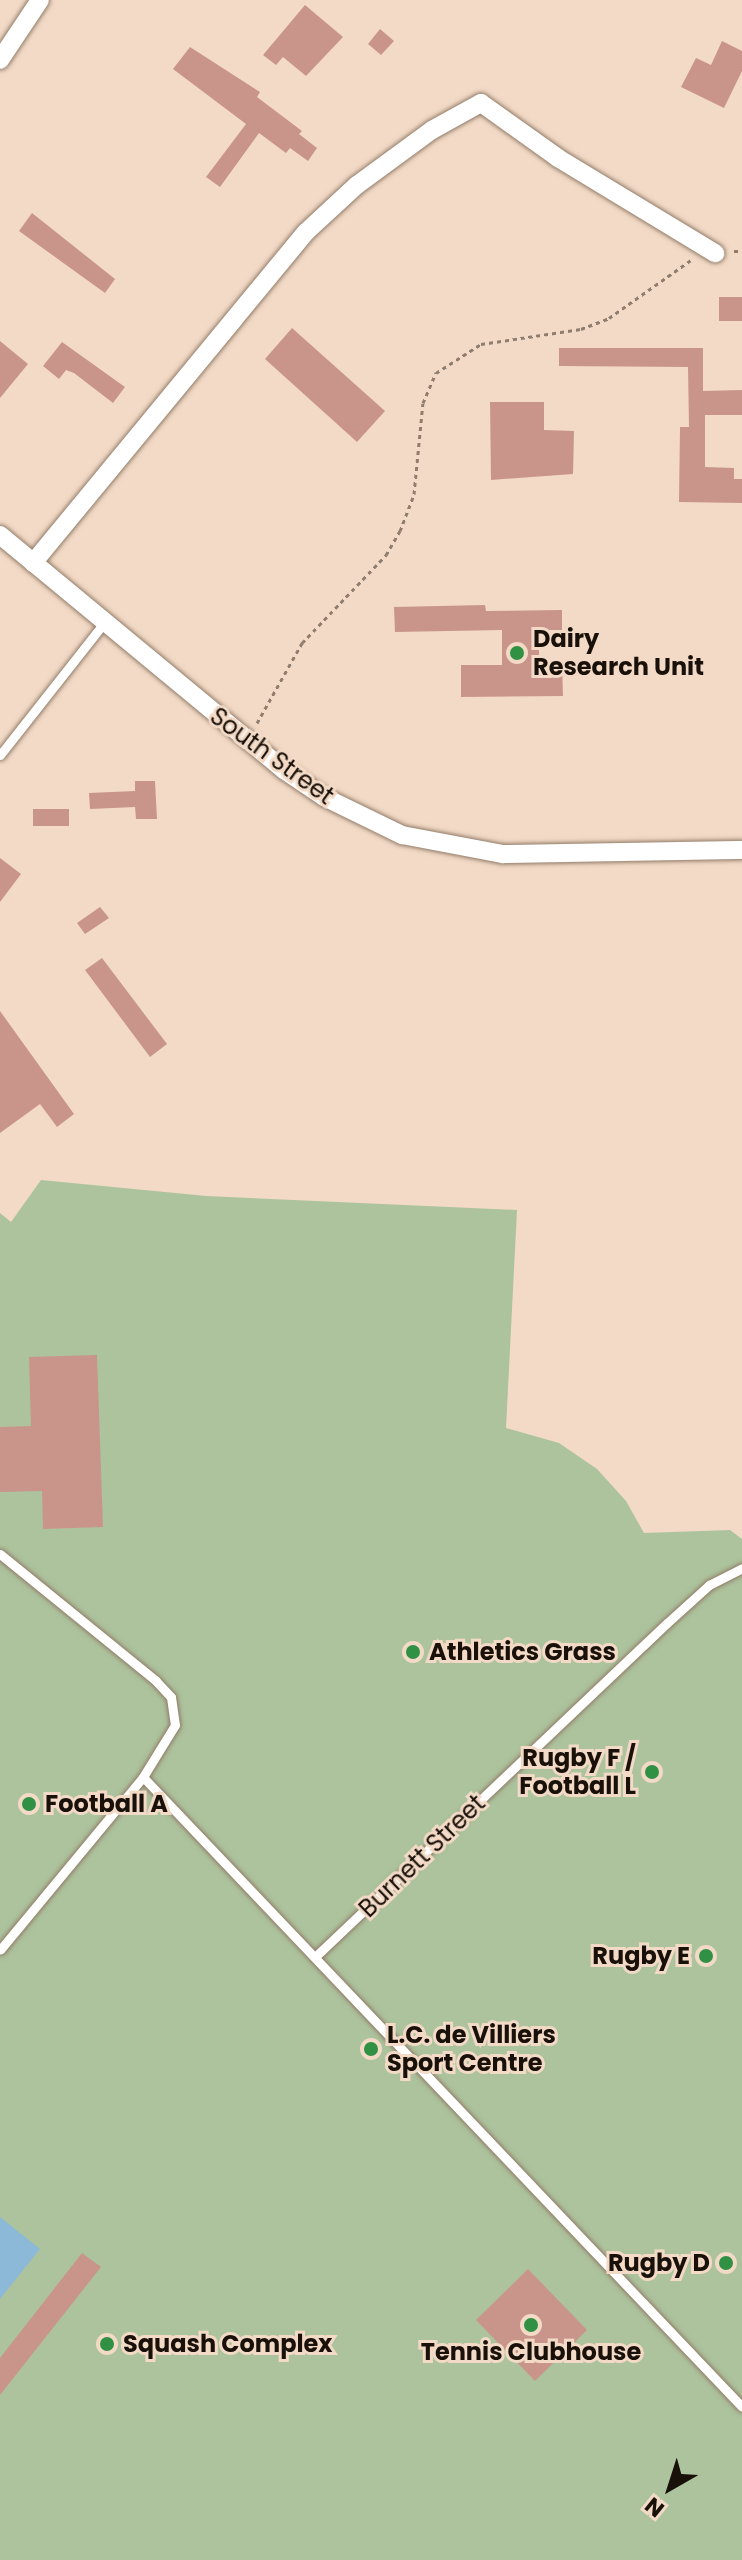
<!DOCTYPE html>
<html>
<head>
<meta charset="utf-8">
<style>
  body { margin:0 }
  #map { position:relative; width:742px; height:2560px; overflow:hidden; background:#f2dac6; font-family:Poppins,sans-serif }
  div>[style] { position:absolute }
  .green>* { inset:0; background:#acc39d }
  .water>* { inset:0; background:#8db9d8 }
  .building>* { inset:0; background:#c9958b }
  .path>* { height:3px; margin-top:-1.5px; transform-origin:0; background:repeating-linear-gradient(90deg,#8f7e70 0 4px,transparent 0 8px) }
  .roads { filter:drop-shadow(0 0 2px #927c69) drop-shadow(0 0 2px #927c69) }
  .lane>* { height:9px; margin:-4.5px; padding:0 4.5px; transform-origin:4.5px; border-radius:4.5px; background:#fff }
  .street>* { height:18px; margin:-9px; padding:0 9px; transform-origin:9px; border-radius:9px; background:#fff }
  .dots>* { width:22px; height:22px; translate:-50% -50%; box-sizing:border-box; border:4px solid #f2dac6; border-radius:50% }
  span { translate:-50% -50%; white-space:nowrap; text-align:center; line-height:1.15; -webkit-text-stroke:6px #f2dac6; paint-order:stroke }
  .poi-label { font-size:24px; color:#181009; font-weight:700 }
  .left { translate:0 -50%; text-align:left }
  .right { translate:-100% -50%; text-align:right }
  .street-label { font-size:24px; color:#181009 }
  .north { position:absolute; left:630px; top:2448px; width:80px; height:80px; -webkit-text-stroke:6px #f2dac6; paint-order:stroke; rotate:219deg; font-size:22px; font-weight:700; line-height:32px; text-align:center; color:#181009 }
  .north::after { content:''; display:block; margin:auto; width:28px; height:36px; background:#181009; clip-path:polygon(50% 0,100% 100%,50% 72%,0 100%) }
</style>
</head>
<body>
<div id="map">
  <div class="green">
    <i style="clip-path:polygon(41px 1180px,206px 1196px,517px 1210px,506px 1428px,559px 1443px,597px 1469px,626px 1501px,644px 1533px,730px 1530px,742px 1539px,742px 2560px,0 2560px,0 1213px,11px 1222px)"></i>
  </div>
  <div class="water">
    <i style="clip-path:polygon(0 2217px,40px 2249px,0 2299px)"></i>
  </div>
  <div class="building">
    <i style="clip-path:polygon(305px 5px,343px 37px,306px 76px,283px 57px,276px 65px,263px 55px)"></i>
    <i style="clip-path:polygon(380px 29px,394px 41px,381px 55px,368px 44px)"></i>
    <i style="clip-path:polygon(722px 41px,742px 51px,742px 71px,724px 108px,681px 87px,696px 58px,711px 65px)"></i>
    <i style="clip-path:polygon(190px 47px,260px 92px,257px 97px,302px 131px,299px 134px,317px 148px,308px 161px,290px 148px,286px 153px,259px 133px,220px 187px,206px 177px,246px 124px,173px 69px)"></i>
    <i style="clip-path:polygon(32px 213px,115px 279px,105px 293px,19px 231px)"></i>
    <i style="clip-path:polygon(719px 297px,742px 297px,742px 321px,719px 321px)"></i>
    <i style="clip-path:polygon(292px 328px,385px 411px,357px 442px,265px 359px)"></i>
    <i style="clip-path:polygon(0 341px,28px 364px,0 398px)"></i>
    <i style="clip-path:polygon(62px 342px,125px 387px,113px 403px,74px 373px,66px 370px,59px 379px,43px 366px)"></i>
    <i style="clip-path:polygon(559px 348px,703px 348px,703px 391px,742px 390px,742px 415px,705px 415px,705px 467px,734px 468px,734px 479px,742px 479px,742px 503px,679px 502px,680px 427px,689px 427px,688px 367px,559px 366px)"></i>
    <i style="clip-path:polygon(490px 402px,544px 402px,544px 430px,574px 431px,573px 474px,491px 480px)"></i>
    <i style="clip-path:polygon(485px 605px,486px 611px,562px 610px,562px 630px,539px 630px,539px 664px,562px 664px,563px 696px,461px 697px,461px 665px,502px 665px,502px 630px,395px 632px,394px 607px)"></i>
    <i style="clip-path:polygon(135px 781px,155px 781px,157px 819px,136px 819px,135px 807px,90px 809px,89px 793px,135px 791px)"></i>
    <i style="clip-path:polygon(33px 809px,69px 809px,69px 826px,33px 826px)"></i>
    <i style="clip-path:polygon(0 858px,21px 874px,0 902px)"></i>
    <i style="clip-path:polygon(100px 907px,109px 918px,85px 934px,77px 923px)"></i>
    <i style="clip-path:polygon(102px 958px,167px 1044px,150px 1057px,85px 970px)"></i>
    <i style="clip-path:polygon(0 1011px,74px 1114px,57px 1127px,40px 1104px,0 1133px)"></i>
    <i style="clip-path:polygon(97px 1355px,103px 1527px,43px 1529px,42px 1491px,0 1492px,0 1427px,31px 1426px,29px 1357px)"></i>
    <i style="clip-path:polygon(82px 2253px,101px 2267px,0 2395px,0 2358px)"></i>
    <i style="clip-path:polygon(528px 2269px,587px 2330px,535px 2381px,476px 2320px)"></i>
  </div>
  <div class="path">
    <i style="left:734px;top:251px;width:8px"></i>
    <i style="left:257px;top:723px;width:92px;rotate:-60.6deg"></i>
    <i style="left:302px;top:643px;width:122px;rotate:-46.3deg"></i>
    <i style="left:386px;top:555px;width:28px;rotate:-60deg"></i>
    <i style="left:400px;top:531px;width:40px;rotate:-69deg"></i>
    <i style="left:414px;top:494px;width:91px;rotate:-84.4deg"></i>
    <i style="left:423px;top:403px;width:33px;rotate:-67deg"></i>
    <i style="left:436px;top:373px;width:54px;rotate:-32.8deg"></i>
    <i style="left:481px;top:344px;width:101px;rotate:-8.5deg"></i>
    <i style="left:581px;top:329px;width:30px;rotate:-21deg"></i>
    <i style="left:609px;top:318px;width:100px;rotate:-35.3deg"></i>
  </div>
  <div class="roads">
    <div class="lane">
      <i style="left:0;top:755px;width:168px;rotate:-51.8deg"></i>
      <i style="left:0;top:1554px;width:201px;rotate:39.1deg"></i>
      <i style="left:156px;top:1681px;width:22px;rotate:47deg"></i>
      <i style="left:171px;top:1697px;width:28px;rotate:82deg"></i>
      <i style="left:175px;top:1725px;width:61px;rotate:121.6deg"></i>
      <i style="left:143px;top:1777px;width:224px;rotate:129.6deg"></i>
      <i style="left:143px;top:1777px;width:869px;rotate:46.44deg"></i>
      <i style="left:317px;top:1955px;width:482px;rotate:-43.5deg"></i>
      <i style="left:667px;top:1623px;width:57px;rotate:-42.1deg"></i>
      <i style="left:709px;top:1585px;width:37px;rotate:-27deg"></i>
    </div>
    <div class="street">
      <i style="left:0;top:60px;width:72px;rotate:-56.3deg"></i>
      <i style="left:0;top:535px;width:369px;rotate:39.6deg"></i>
      <i style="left:284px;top:770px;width:48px;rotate:34deg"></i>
      <i style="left:324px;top:797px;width:87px;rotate:26deg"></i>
      <i style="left:402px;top:835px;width:103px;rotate:10.7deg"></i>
      <i style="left:503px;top:854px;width:239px;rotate:-1deg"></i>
      <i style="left:33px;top:563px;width:429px;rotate:-50.5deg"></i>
      <i style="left:306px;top:232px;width:69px;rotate:-42.7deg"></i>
      <i style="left:357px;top:185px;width:93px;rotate:-36.3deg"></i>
      <i style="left:432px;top:130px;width:56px;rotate:-28.9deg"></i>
      <i style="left:481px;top:103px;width:95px;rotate:35.5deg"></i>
      <i style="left:558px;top:158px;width:184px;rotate:31.2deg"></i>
    </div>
  </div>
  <div class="dots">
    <i style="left:517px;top:653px;background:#309043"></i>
    <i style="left:413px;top:1652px;background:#309043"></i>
    <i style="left:652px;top:1772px;background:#309043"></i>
    <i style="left:29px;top:1804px;background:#309043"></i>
    <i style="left:706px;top:1956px;background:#309043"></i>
    <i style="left:371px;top:2049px;background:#309043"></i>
    <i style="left:726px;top:2263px;background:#309043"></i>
    <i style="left:531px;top:2325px;background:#309043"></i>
    <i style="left:107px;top:2344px;background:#309043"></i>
  </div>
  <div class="poi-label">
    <span class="left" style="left:533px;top:653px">Dairy<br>Research Unit</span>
    <span class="left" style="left:429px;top:1652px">Athletics Grass</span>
    <span class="right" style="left:636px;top:1772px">Rugby F /<br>Football L</span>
    <span class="left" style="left:45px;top:1804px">Football A</span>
    <span class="right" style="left:690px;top:1956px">Rugby E</span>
    <span class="left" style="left:387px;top:2049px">L.C. de Villiers<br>Sport Centre</span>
    <span class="right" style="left:710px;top:2263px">Rugby D</span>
    <span class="left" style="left:123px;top:2344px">Squash Complex</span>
    <span style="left:531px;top:2352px">Tennis Clubhouse</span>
  </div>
  <div class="street-label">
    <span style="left:272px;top:756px;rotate:36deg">South Street</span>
    <span style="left:422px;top:1856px;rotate:-44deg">Burnett Street</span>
  </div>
  <div class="north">N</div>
</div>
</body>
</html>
